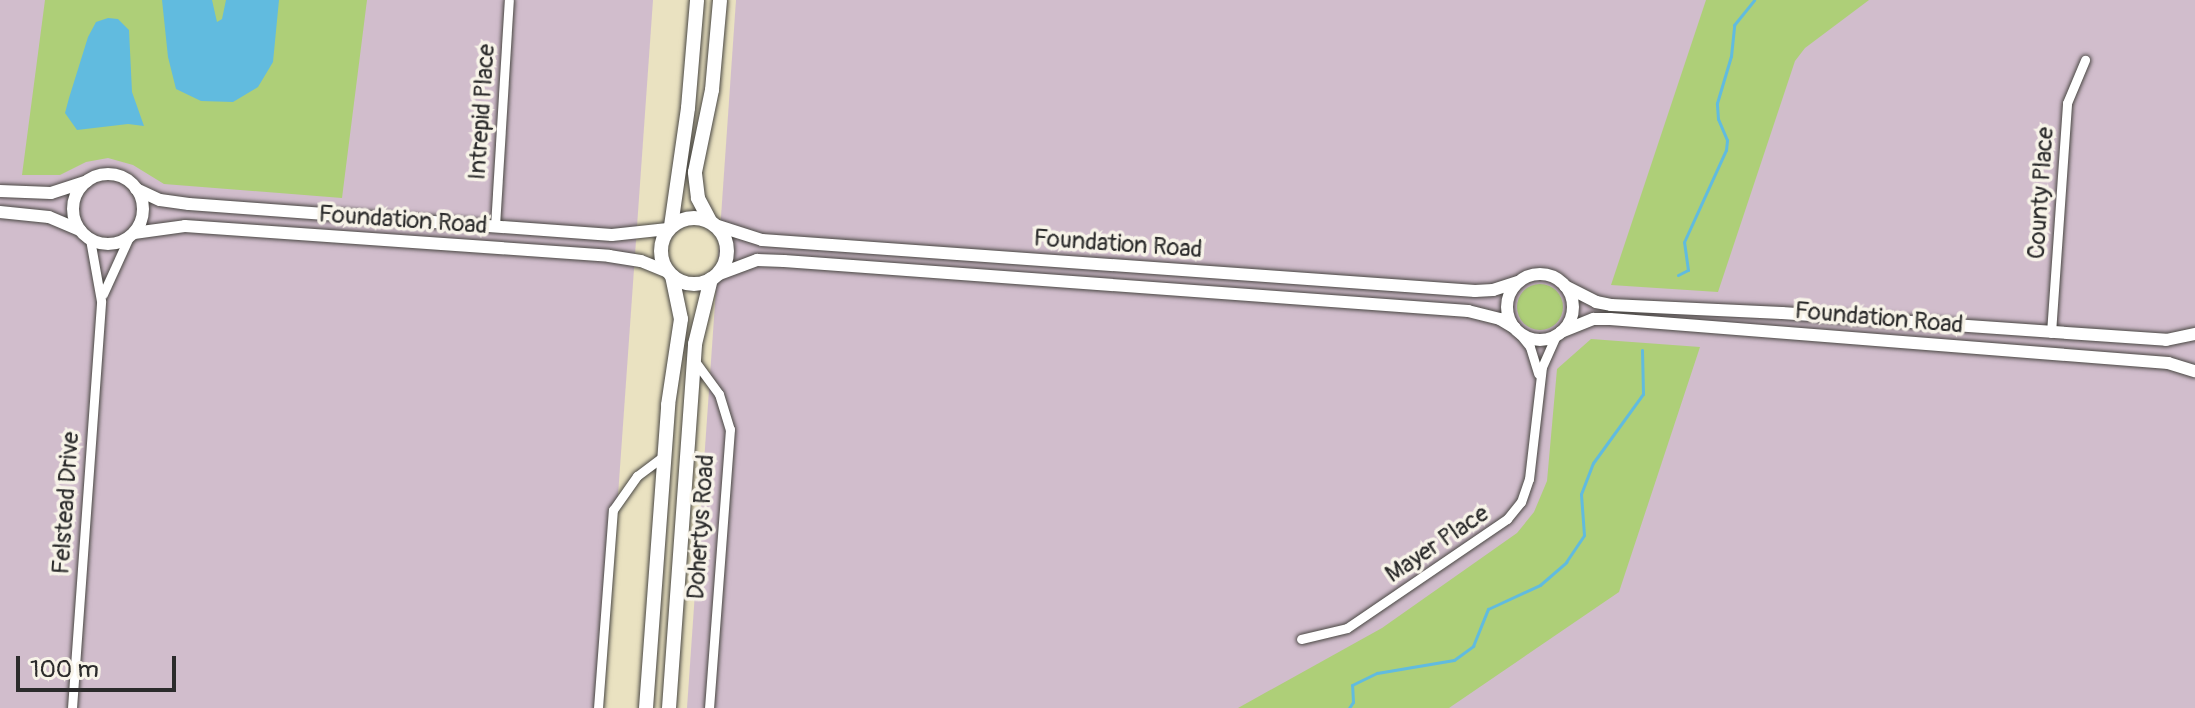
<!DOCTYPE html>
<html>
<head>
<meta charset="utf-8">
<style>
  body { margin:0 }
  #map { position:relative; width:2195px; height:708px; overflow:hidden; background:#eae2c1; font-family:Pangolin,sans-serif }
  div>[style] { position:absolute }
  .industrial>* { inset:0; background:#d1bdcc }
  .green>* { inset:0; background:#aecf78 }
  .round { border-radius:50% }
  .water>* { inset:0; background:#61bbdf }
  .stream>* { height:3px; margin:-1.5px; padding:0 1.5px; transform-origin:1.5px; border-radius:1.5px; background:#61bbdf }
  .roads { filter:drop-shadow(0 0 2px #484642) drop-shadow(0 0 2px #484642) }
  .street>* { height:9px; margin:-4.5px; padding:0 4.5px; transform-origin:4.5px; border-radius:4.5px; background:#fff }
  .secondary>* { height:12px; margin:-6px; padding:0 6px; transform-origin:6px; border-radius:6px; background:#fff }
  .secondary>.ring { margin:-6px; padding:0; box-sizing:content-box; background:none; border:12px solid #fff; border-radius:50% }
  .primary>* { height:14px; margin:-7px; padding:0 7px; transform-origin:7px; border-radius:7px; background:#fff }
  .primary>.ring { margin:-7px; padding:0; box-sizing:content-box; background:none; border:14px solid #fff; border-radius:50% }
  span { translate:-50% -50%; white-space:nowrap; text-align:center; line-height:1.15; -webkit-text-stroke:7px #f7f3e8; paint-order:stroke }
  .street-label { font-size:24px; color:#2b2b2b }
  .scale { position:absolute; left:16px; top:656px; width:160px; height:36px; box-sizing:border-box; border:4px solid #2b2b2b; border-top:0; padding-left:10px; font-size:24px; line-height:28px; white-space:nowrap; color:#2b2b2b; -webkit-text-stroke:6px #f7f3e8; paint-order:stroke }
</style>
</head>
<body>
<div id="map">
  <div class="industrial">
    <i style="clip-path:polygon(0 0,653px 0,603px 708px,0 708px)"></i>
    <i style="clip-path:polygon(736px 0,2195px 0,2195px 708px,687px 708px)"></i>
  </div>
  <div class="green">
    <i style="clip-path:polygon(45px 0,367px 0,342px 198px,164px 184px,133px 165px,108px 158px,86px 162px,60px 175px,22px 175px)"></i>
    <i style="clip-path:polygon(1706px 0,1869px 0,1805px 48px,1795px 61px,1718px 292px,1611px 285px)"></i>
    <i class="round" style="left:1517px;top:284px;width:46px;height:46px"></i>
    <i style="clip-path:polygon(1591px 339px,1700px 347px,1619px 592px,1449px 708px,1238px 708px,1382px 628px,1517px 533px,1534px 512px,1547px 481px,1557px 369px)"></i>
  </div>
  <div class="water">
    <i style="clip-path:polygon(162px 0,212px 0,217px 22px,222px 19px,226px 0,279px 0,273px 62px,258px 87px,233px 102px,201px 101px,176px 89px,168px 57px)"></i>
    <i style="clip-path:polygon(108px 18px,118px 19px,129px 30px,132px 92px,144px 126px,128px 124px,77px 130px,65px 113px,69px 98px,88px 37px,96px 22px)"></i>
  </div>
  <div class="stream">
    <i style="left:1678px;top:275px;width:11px;rotate:-27deg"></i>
    <i style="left:1688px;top:270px;width:28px;rotate:-98deg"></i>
    <i style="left:1684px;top:242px;width:101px;rotate:-65.5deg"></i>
    <i style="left:1726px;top:150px;width:10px;rotate:-84deg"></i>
    <i style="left:1727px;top:140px;width:23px;rotate:-113deg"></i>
    <i style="left:1718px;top:119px;width:16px;rotate:-94deg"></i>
    <i style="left:1717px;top:103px;width:49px;rotate:-73.4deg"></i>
    <i style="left:1731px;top:56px;width:31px;rotate:-84deg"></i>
    <i style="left:1734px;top:25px;width:32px;rotate:-51deg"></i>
    <i style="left:1349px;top:708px;width:7px;rotate:-56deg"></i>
    <i style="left:1353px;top:702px;width:17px;rotate:-93deg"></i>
    <i style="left:1352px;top:685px;width:28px;rotate:-26deg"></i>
    <i style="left:1377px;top:673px;width:78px;rotate:-9.6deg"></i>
    <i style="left:1454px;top:660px;width:24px;rotate:-36deg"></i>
    <i style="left:1473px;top:646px;width:40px;rotate:-68deg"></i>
    <i style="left:1488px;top:609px;width:57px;rotate:-24.8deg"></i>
    <i style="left:1540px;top:585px;width:35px;rotate:-41deg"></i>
    <i style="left:1566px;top:562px;width:32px;rotate:-56deg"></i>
    <i style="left:1584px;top:535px;width:41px;rotate:-94.2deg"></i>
    <i style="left:1581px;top:494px;width:33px;rotate:-69deg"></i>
    <i style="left:1593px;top:463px;width:85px;rotate:-54.1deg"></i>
    <i style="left:1643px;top:394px;width:44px;rotate:-91.3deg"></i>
  </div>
  <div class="roads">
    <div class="street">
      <i style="left:495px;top:226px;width:226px;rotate:-86.5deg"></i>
      <i style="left:103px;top:294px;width:63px;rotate:-65.5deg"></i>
      <i style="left:1518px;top:332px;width:19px;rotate:51deg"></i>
      <i style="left:1530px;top:347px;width:28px;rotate:73deg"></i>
      <i style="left:2051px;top:333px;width:231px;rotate:-86deg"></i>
      <i style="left:2067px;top:103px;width:47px;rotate:-67.3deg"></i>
      <i style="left:694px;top:360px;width:42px;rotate:53.7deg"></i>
      <i style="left:719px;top:394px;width:37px;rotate:73deg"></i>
      <i style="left:730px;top:429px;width:280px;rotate:94.3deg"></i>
      <i style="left:1301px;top:639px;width:47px;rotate:-13.4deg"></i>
      <i style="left:1347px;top:628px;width:194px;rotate:-34.3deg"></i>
      <i style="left:1507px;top:519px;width:22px;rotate:-51deg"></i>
      <i style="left:1521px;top:502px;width:24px;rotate:-71deg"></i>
      <i style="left:1529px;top:479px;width:113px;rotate:-83.4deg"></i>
      <i style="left:1542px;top:367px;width:34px;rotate:-66deg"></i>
      <i style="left:72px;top:708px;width:408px;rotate:-85.9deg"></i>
      <i style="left:101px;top:301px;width:63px;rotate:-100.1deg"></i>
      <i style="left:598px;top:708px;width:199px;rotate:-85.7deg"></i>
      <i style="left:613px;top:510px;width:42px;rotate:-54.8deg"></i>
      <i style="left:637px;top:476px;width:34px;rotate:-37deg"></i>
    </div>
    <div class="secondary">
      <i class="ring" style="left:73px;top:174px;width:58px;height:58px"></i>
      <i style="left:136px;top:189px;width:26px;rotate:25deg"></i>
      <i style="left:160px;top:200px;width:29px;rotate:8deg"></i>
      <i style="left:189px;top:204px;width:424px;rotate:4.2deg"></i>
      <i style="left:612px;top:235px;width:56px;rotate:-6.1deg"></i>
      <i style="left:0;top:191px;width:51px;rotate:2.2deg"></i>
      <i style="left:51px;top:193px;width:38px;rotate:-18deg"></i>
      <i style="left:0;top:212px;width:49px;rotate:5.8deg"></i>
      <i style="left:49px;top:217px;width:34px;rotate:23deg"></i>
      <i style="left:715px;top:225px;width:49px;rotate:17.7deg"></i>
      <i style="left:762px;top:240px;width:715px;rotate:4.09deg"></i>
      <i style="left:1475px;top:291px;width:18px;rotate:-3deg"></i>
      <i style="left:1493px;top:290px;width:26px;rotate:-18deg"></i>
      <i style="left:134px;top:233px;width:51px;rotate:-7.8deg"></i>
      <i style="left:185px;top:226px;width:425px;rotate:4deg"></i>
      <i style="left:609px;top:256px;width:32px;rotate:9deg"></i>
      <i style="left:641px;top:261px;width:29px;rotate:22deg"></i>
      <i class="ring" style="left:1507px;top:274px;width:54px;height:54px"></i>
      <i style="left:717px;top:275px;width:43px;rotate:-20.6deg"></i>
      <i style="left:757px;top:260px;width:27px;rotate:2deg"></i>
      <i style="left:784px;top:261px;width:686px;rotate:4.18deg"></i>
      <i style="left:1468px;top:311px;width:33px;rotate:14deg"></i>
      <i style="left:1500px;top:319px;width:17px;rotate:31deg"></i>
      <i style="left:1565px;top:286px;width:35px;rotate:27deg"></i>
      <i style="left:1596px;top:302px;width:15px;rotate:11deg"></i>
      <i style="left:1611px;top:305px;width:171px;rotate:2.7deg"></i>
      <i style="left:1782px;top:313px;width:385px;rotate:4deg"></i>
      <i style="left:2166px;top:340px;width:30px;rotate:-12deg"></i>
      <i style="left:1561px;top:332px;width:35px;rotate:-22deg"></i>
      <i style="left:1594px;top:319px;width:16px"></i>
      <i style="left:1610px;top:319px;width:560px;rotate:4.51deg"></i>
      <i style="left:2168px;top:363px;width:28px;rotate:17deg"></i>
    </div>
    <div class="primary">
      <i class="ring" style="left:661px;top:218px;width:52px;height:52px"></i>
      <i style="left:710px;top:221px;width:26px;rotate:-118deg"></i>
      <i style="left:698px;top:198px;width:26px;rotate:-97deg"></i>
      <i style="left:695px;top:172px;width:84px;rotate:-78.3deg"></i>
      <i style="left:712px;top:90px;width:90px;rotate:-84.9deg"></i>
      <i style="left:671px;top:226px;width:119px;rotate:-81.8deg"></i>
      <i style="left:688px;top:108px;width:108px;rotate:-85.2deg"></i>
      <i style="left:646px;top:708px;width:304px;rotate:-85.8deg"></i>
      <i style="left:668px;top:405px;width:87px;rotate:-81.4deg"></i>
      <i style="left:681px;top:319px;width:44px;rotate:-101.8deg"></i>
      <i style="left:669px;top:708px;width:365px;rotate:-85.9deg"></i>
      <i style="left:695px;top:344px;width:67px;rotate:-76.2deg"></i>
    </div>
  </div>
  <div class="street-label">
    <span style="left:482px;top:112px;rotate:-86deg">Intrepid Place</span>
    <span style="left:2041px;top:193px;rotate:-86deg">County Place</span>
    <span style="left:403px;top:220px;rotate:4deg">Foundation Road</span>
    <span style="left:1118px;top:244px;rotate:4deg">Foundation Road</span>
    <span style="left:1879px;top:318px;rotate:5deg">Foundation Road</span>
    <span style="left:66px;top:503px;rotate:-86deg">Felstead Drive</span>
    <span style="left:701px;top:527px;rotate:-86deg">Dohertys Road</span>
    <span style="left:1437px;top:544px;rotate:-34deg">Mayer Place</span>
  </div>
  <div class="scale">100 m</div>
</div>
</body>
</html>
